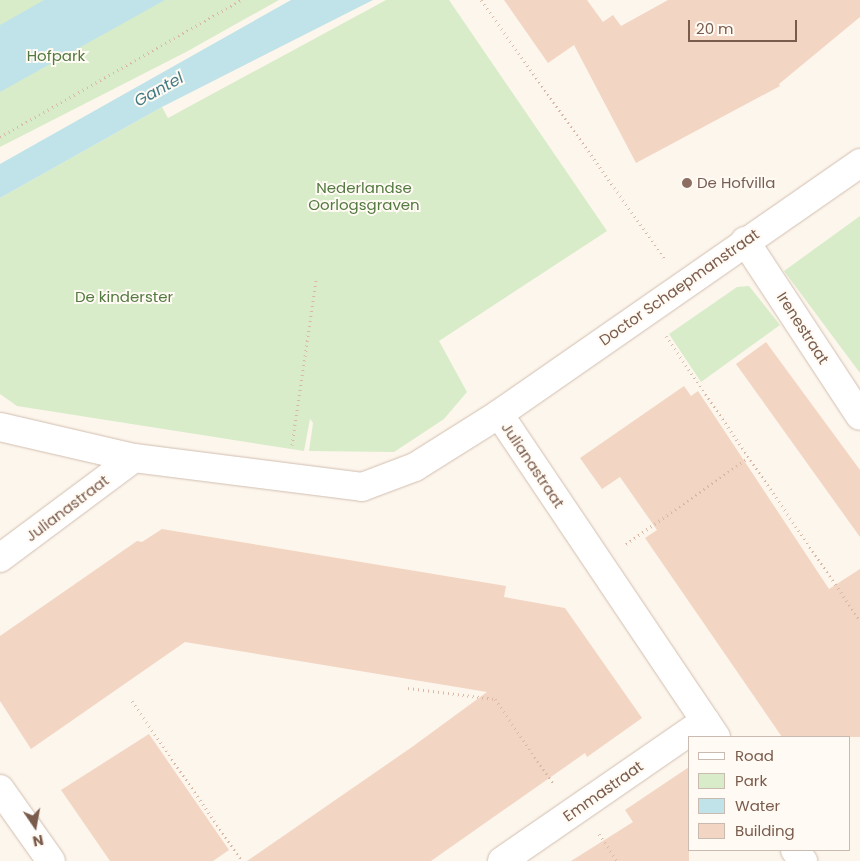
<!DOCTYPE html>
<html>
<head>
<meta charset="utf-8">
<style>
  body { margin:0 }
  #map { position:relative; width:860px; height:861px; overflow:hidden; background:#fdf6ec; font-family:Poppins,sans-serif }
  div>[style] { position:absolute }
  .green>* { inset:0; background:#d8ecc9 }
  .water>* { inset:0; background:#bfe3e8 }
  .building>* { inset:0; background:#f3d5c3 }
  .path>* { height:3px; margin-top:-1.5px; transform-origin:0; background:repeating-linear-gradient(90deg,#d9b8a5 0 1px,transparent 0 5px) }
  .roads { filter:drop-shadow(0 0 1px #d1beb0) drop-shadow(0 0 1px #d1beb0) }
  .street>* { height:28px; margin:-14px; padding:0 14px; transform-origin:14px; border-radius:14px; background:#fff }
  .dots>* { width:14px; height:14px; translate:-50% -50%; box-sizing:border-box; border:2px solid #fffaf3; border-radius:50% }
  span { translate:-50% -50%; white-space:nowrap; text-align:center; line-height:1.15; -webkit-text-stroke:4px #fffaf3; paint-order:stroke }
  .park-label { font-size:15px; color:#537a41 }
  .education-label { font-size:15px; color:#785e54 }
  .left { translate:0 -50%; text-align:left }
  .street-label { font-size:15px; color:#7a5c4d }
  .water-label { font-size:16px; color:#437c86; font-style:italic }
  .legend { position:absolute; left:688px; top:736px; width:162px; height:115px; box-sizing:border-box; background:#fffaf3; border:1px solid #cabbb1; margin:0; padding:6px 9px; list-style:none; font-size:15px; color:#7a5c4d }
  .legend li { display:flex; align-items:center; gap:10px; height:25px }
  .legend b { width:25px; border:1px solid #cabbb1 }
  .north { position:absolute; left:10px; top:801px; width:50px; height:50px; -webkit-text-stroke:4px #fffaf3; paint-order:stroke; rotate:168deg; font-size:14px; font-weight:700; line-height:20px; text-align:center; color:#7a5c4d }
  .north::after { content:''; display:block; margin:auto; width:18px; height:22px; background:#7a5c4d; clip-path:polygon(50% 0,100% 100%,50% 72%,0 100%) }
  .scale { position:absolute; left:688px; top:20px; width:109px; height:22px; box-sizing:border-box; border:2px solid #7a5c4d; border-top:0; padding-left:6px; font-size:15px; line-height:18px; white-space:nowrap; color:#7a5c4d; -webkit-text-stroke:4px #fffaf3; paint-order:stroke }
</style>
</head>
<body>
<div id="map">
  <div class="green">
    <i style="clip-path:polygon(0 0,279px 0,186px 52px,0 147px)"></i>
    <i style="clip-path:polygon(386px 0,449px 0,607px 231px,439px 341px,467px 392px,444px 419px,394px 452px,309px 451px,313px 423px,310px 419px,304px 451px,17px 406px,0 394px,0 198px,162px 107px,168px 118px)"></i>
    <i style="clip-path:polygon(860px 216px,860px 373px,784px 271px)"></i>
    <i style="clip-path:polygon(749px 286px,780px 325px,701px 382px,669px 334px,737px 287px)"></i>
  </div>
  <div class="water">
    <i style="clip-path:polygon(44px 0,165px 0,0 92px,0 25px)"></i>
    <i style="clip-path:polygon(291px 0,373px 0,162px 107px,0 198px,0 164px)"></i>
  </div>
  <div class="building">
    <i style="clip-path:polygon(504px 0,587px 0,603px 22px,613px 15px,621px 26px,668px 0,860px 0,860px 17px,779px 84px,780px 86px,636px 163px,574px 45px,548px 63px)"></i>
    <i style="clip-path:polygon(766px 342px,860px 470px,860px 537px,736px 364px)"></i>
    <i style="clip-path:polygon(684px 386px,691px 396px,698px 391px,829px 589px,860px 569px,860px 737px,782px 737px,645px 538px,657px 530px,620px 477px,602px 489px,580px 458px)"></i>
    <i style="clip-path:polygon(162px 529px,506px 586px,504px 597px,565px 608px,642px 718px,587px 757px,585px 753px,431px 861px,247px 861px,412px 747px,487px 692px,185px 642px,31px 749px,0 701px,0 636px,137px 541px,142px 542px)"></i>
    <i style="clip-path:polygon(149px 734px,229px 850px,213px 861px,110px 861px,61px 790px)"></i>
    <i style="clip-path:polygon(689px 767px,689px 861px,571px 861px,633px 822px,625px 810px)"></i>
  </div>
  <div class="path">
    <i style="left:481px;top:0;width:318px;rotate:54.6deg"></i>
    <i style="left:0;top:137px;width:277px;rotate:-29.6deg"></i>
    <i style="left:666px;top:336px;width:344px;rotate:55.7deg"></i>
    <i style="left:292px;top:445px;width:167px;rotate:-81.7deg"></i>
    <i style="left:626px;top:544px;width:149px;rotate:-35.2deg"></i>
    <i style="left:408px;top:688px;width:88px;rotate:7.2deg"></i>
    <i style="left:495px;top:699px;width:104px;rotate:55.5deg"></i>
    <i style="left:132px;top:701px;width:194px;rotate:55.5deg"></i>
    <i style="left:599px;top:834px;width:32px;rotate:56deg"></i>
  </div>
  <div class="roads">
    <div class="street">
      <i style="left:745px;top:241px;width:209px;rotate:56.7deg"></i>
      <i style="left:499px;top:414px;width:389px;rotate:56.1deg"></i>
      <i style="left:0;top:427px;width:138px;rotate:13deg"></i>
      <i style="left:134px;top:458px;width:230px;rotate:7.2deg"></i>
      <i style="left:362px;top:487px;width:57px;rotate:-20.7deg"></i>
      <i style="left:415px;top:467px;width:99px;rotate:-32.2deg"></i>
      <i style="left:499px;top:414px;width:440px;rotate:-34.8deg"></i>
      <i style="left:0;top:558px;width:167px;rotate:-36.7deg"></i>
      <i style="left:0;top:789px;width:88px;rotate:54.7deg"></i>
      <i style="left:795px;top:850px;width:14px;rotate:54deg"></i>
      <i style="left:502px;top:861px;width:247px;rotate:-34.6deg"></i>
    </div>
  </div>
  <div class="dots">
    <i style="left:687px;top:183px;background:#8d6e63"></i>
  </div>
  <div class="park-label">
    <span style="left:56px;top:56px">Hofpark</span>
    <span style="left:364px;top:196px">Nederlandse<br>Oorlogsgraven</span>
    <span style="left:124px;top:297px">De kinderster</span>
  </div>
  <div class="education-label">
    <span class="left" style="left:697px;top:183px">De Hofvilla</span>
  </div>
  <div class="street-label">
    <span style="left:679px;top:287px;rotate:-35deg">Doctor Schaepmanstraat</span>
    <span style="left:803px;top:328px;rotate:57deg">Irenestraat</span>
    <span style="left:533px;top:465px;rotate:56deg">Julianastraat</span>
    <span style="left:67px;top:508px;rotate:-37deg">Julianastraat</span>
    <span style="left:603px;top:791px;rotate:-35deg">Emmastraat</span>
  </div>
  <div class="water-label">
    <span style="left:159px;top:90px;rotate:-29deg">Gantel</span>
  </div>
  <ul class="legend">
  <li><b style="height:6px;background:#fff"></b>Road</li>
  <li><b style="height:14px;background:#d8ecc9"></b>Park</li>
  <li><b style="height:14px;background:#bfe3e8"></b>Water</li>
  <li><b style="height:14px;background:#f3d5c3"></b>Building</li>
  </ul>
  <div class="north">N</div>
  <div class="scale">20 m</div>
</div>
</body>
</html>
